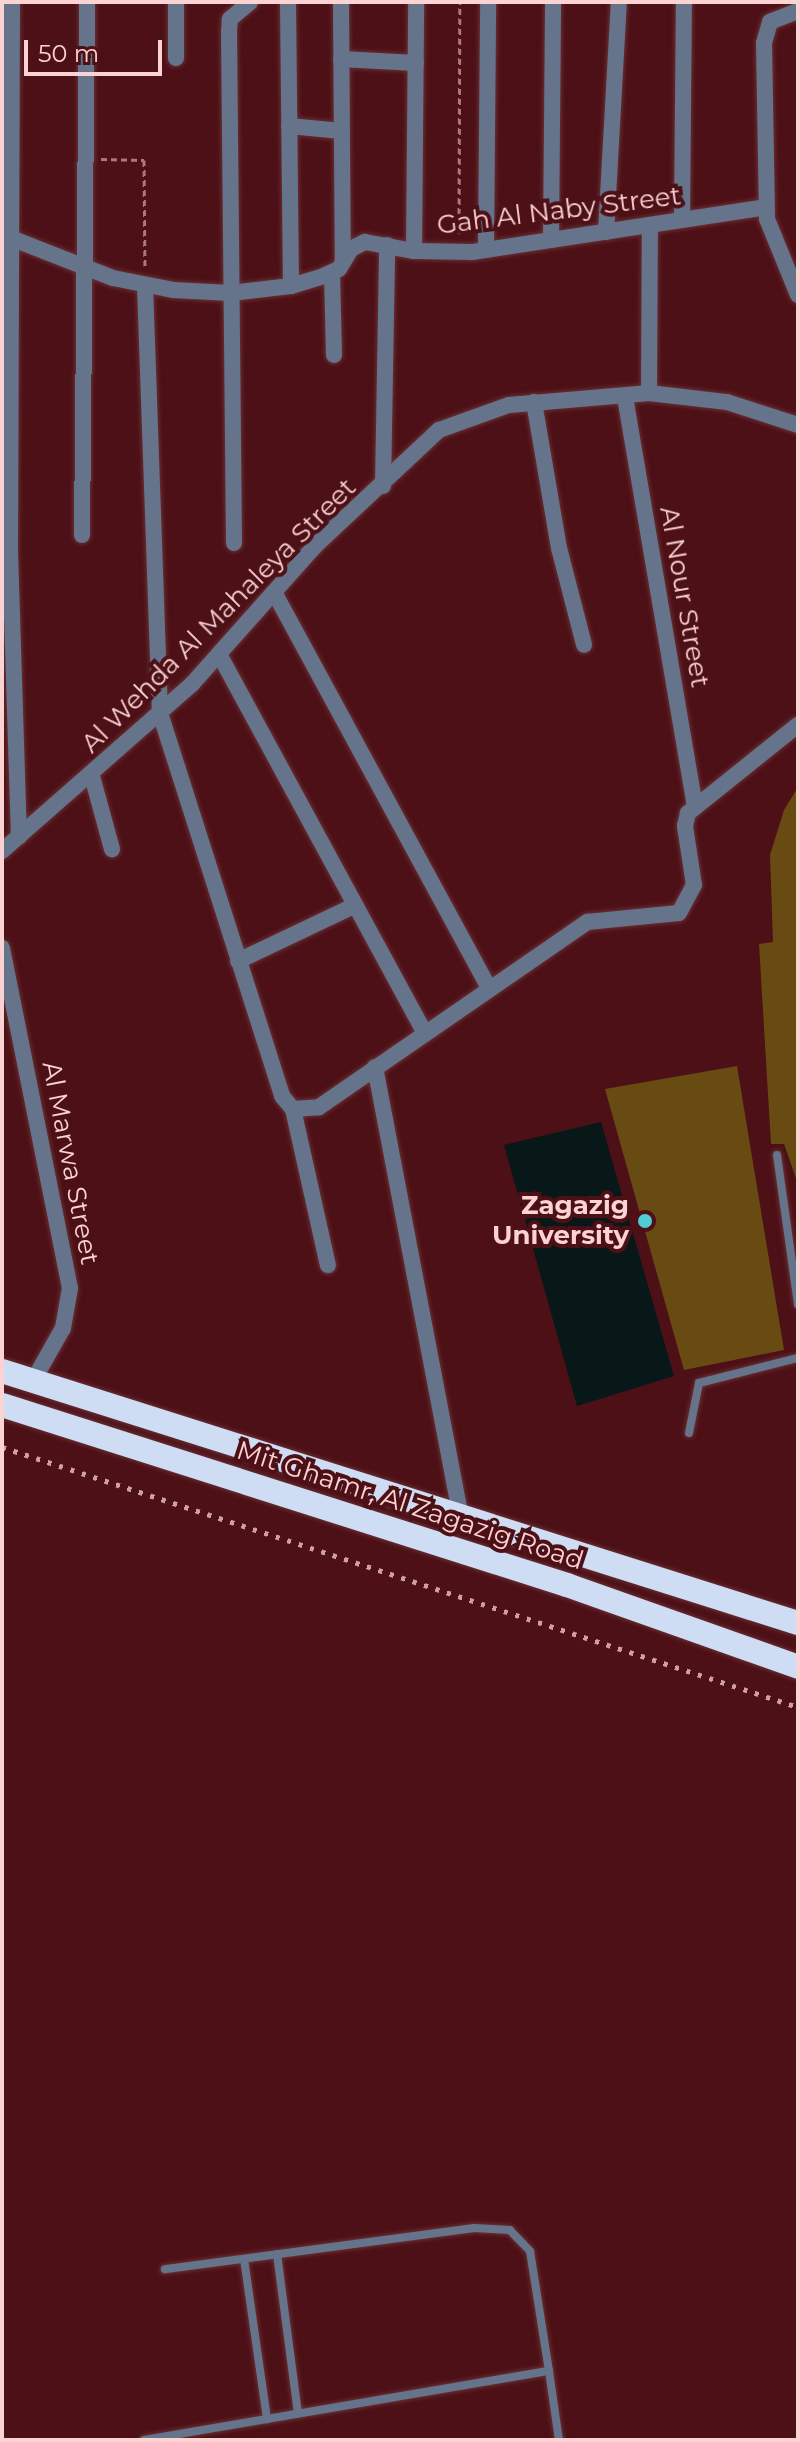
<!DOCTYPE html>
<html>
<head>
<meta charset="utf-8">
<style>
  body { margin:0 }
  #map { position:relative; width:800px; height:2442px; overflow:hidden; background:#4c1016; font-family:Montserrat,sans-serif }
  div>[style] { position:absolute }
  .green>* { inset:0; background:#684b13 }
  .water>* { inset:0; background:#081819 }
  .path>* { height:3px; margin-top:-1.5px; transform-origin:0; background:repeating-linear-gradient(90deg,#aa797b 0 6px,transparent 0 10px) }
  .roads { filter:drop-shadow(0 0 2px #682f34) drop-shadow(0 0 2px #682f34) }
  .lane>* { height:8px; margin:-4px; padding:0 4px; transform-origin:4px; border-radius:4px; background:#65748b }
  .street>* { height:16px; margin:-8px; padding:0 8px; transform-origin:8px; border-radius:8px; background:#65748b }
  .highway>* { height:24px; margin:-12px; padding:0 12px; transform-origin:12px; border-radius:12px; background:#ceddf4 }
  .rail>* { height:5px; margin-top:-2.5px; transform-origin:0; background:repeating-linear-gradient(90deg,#cea0a1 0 4px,transparent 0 12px) }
  .dots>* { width:22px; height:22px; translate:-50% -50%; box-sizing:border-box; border:4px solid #4c1016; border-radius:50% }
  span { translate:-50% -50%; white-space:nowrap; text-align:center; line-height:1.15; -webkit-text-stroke:8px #4c1016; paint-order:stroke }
  .street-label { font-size:26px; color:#fbd3d2 }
  .poi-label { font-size:26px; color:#fbd3d2; font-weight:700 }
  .right { translate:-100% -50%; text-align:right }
  .frame { position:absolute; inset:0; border:4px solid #fbd3d2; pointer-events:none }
  .scale { position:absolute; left:24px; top:40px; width:138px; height:36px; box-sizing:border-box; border:4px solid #fbd3d2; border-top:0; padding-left:10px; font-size:24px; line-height:28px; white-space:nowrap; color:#fbd3d2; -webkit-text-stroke:6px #4c1016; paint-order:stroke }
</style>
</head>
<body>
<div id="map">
  <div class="green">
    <i style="clip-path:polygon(798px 787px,798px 1184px,784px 1144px,771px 1144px,759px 944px,773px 942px,770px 855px,784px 810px)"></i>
    <i style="clip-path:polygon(737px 1066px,784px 1350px,684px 1370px,605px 1089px)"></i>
  </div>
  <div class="water">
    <i style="clip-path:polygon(601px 1122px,674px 1376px,577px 1406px,504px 1145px)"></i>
  </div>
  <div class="path">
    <i style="left:101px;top:159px;width:43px;rotate:1.3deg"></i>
    <i style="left:144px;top:160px;width:106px;rotate:89.5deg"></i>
    <i style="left:459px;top:234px;width:232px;rotate:-89.8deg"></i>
  </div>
  <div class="roads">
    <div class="lane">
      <i style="left:777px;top:1155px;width:151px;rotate:82deg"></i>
      <i style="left:689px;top:1433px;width:51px;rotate:-78.7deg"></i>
      <i style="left:699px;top:1383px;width:102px;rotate:-14.2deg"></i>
      <i style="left:277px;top:2254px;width:161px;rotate:82.5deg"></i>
      <i style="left:244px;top:2259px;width:162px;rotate:81.8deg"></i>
      <i style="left:549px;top:2371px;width:70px;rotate:81.8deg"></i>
      <i style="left:144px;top:2440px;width:411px;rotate:-9.7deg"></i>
      <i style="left:549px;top:2371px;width:121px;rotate:-99deg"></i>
      <i style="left:530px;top:2251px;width:29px;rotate:-134deg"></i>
      <i style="left:510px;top:2230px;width:36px;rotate:-177deg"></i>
      <i style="left:474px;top:2228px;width:312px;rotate:172.4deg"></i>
    </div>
    <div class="street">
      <i style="left:12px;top:2px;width:550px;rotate:90.21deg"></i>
      <i style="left:10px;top:552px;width:285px;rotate:88.2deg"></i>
      <i style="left:288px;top:2px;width:284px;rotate:89.4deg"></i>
      <i style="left:341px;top:2px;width:260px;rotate:89.6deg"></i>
      <i style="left:798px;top:11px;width:30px;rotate:159deg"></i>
      <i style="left:770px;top:22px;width:22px;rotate:106deg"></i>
      <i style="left:764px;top:43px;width:176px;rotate:89deg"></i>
      <i style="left:767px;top:219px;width:82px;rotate:67.8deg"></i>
      <i style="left:176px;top:58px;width:56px;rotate:-90deg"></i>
      <i style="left:341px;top:59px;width:75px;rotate:3.1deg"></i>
      <i style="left:289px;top:126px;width:53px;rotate:5.4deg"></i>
      <i style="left:682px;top:220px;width:218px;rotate:-89.5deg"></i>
      <i style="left:606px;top:232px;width:230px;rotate:-86.8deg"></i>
      <i style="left:3px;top:235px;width:118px;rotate:21.4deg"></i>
      <i style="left:113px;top:278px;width:61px;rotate:11.3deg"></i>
      <i style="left:173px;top:290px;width:58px;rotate:3deg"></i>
      <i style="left:231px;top:293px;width:60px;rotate:-6.7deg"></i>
      <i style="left:291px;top:286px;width:34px;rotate:-17deg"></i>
      <i style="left:323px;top:276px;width:17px;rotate:-24deg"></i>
      <i style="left:339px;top:269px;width:23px;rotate:-59deg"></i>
      <i style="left:351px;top:249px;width:16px;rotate:-27deg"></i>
      <i style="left:365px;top:242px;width:50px;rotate:10.4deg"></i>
      <i style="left:414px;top:251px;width:59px;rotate:1deg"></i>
      <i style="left:473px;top:252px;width:296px;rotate:-8.7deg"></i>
      <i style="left:551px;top:240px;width:238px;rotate:-89.5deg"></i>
      <i style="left:486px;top:250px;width:248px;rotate:-89.5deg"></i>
      <i style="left:414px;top:251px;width:249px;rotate:-89.5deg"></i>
      <i style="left:332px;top:273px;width:82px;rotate:88.6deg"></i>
      <i style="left:145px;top:285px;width:428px;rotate:88deg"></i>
      <i style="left:160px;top:713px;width:402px;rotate:72.3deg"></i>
      <i style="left:282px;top:1096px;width:17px;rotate:50deg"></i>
      <i style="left:293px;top:1109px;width:26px;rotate:-4deg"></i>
      <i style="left:319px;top:1107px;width:326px;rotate:-34.6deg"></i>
      <i style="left:587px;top:922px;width:92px;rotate:-5.6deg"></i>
      <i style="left:679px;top:913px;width:32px;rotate:-62deg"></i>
      <i style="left:694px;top:885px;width:60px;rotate:-98.7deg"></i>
      <i style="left:685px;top:826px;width:13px;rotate:-77deg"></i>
      <i style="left:688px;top:813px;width:141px;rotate:-38.7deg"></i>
      <i style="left:649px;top:393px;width:168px;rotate:-89.7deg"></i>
      <i style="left:625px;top:397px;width:415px;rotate:80.3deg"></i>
      <i style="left:534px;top:402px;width:148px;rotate:80.3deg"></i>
      <i style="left:559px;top:548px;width:100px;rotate:75.5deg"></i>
      <i style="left:383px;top:486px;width:241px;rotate:-89deg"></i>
      <i style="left:82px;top:535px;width:533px;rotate:-89.46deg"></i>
      <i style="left:234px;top:543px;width:511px;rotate:-90.56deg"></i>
      <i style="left:229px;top:32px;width:13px;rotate:-86deg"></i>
      <i style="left:230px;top:19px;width:26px;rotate:-40deg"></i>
      <i style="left:274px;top:592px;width:452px;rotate:61.5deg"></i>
      <i style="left:219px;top:654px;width:432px;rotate:61.5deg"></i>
      <i style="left:92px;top:776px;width:76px;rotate:74.7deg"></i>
      <i style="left:2px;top:851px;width:253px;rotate:-41.3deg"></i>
      <i style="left:192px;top:684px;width:185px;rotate:-48.3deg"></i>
      <i style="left:315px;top:546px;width:170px;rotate:-43.1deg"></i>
      <i style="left:439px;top:430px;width:74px;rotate:-19.7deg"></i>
      <i style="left:509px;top:405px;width:141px;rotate:-4.9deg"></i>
      <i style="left:649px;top:393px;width:79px;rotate:6.6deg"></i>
      <i style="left:727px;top:402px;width:75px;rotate:17.9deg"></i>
      <i style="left:2px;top:948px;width:347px;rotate:78.7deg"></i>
      <i style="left:70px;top:1288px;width:41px;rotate:99.9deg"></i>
      <i style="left:63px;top:1328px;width:61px;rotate:119.5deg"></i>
      <i style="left:238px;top:961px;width:128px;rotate:-25.4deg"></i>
      <i style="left:375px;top:1067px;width:458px;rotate:79.2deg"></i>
      <i style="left:293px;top:1109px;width:160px;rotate:77.4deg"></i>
    </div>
    <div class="highway">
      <i style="left:2px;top:1371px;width:835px;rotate:17.57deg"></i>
      <i style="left:2px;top:1405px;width:593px;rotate:17.67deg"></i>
      <i style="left:567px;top:1585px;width:245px;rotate:19.5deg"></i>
    </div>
  </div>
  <div class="rail">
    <i style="left:2px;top:1447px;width:837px;rotate:18.09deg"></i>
  </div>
  <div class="dots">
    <i style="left:645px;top:1221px;background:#51ccd2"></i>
  </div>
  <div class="street-label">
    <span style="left:559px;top:211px;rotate:-7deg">Gah Al Naby Street</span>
    <span style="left:684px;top:597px;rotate:80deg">Al Nour Street</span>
    <span style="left:219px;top:616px;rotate:-45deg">Al Wehda Al Mahaleya Street</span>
    <span style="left:70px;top:1163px;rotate:79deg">Al Marwa Street</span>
    <span style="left:410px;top:1506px;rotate:18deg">Mit Ghamr, Al Zagazig Road</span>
  </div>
  <div class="poi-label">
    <span class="right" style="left:629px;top:1221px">Zagazig<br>University</span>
  </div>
  <div class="frame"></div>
  <div class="scale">50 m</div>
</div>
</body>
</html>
